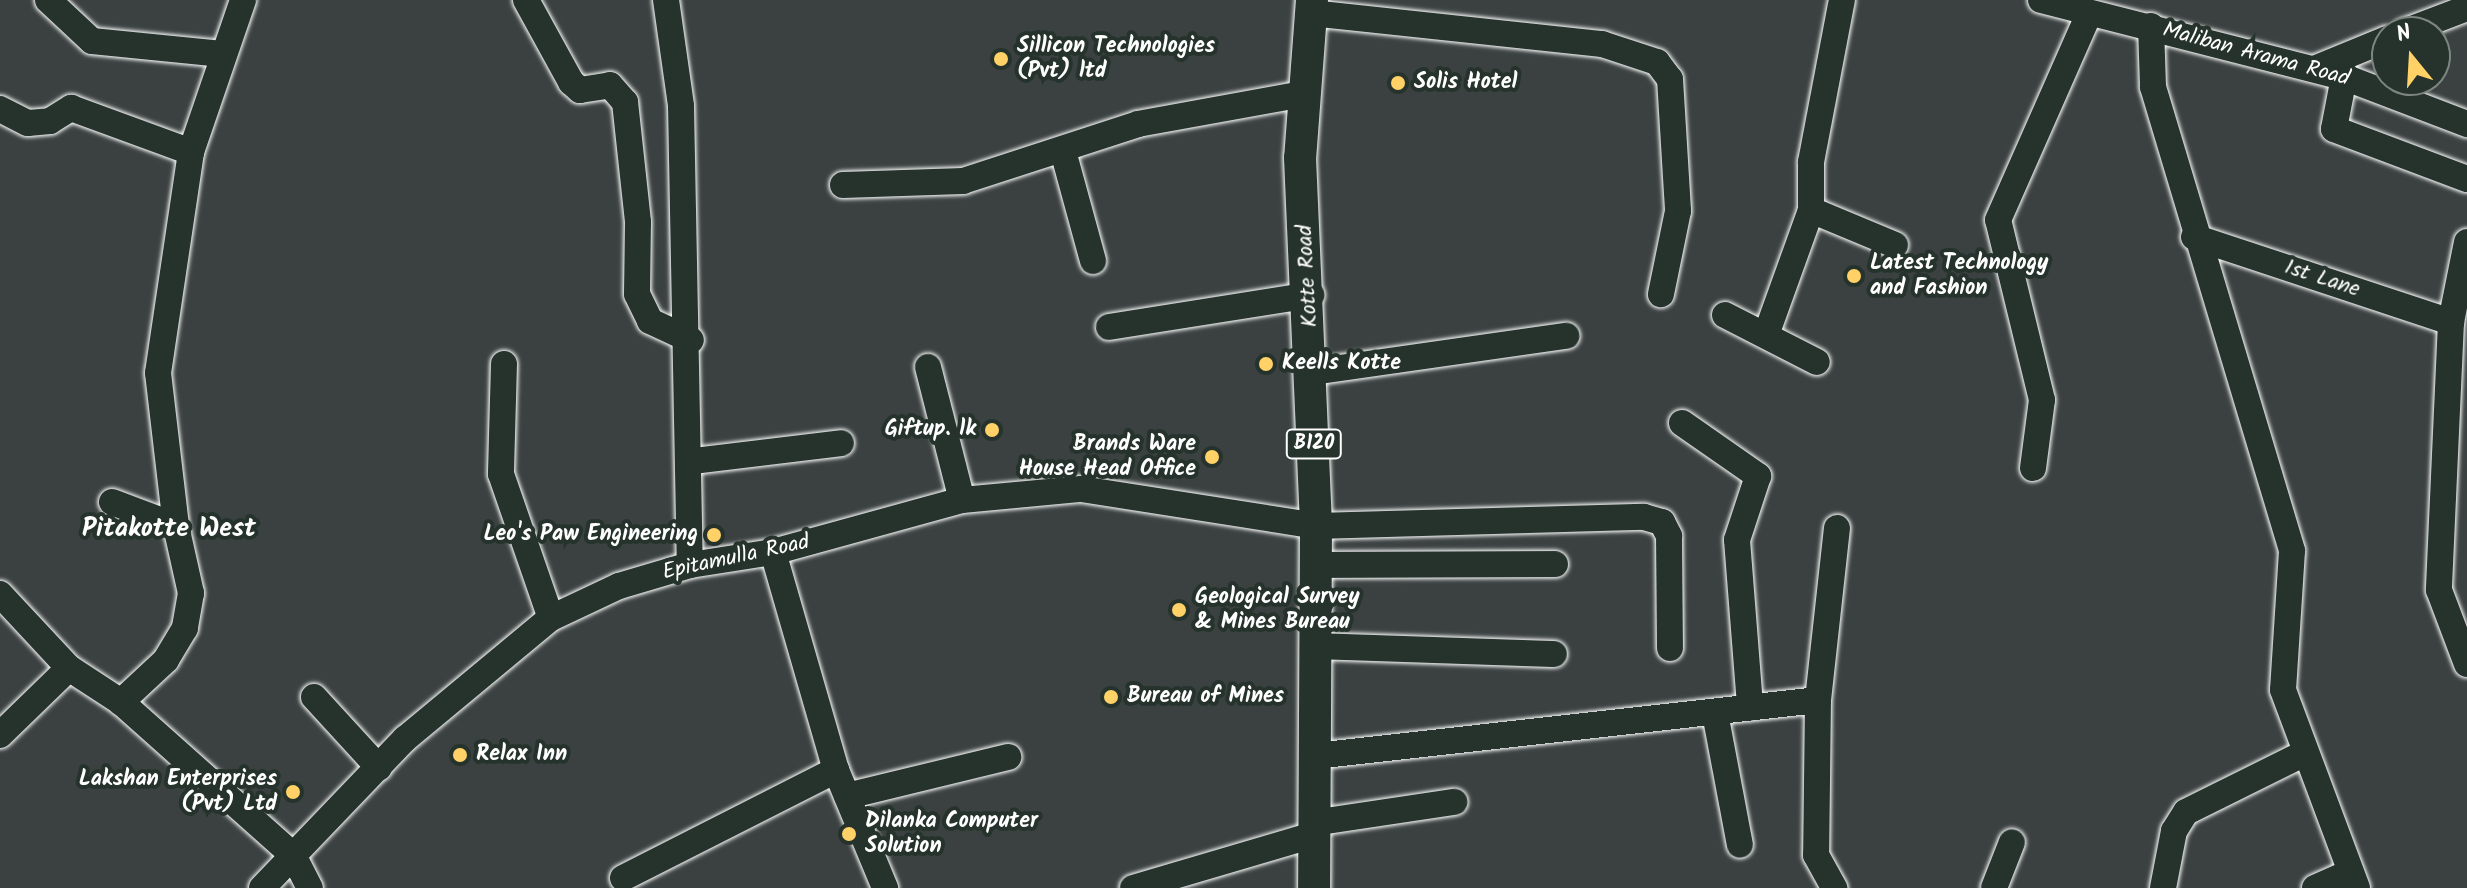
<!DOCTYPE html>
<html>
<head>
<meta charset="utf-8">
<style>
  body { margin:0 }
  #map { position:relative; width:2467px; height:888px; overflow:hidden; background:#3a4140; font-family:Kalam,sans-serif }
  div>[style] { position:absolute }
  .roads { filter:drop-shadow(0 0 2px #fff) drop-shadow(0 0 2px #fff) }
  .minor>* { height:26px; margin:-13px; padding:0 13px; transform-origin:13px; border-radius:13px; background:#26332d }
  .major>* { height:32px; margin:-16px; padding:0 16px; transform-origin:16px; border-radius:16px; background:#26332d }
  .dots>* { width:22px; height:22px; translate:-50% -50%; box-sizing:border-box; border:4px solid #26332d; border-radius:50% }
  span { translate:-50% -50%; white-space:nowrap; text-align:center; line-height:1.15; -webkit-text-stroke:8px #26332d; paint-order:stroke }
  .shield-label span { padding:2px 6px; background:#26332d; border:2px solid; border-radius:6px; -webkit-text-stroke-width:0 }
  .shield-label { font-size:20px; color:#fff; font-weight:700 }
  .poi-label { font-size:22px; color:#fff; font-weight:700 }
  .left { translate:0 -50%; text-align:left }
  .right { translate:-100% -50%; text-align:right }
  .street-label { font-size:22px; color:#fff }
  .quarter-label { font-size:26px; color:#fff; font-weight:700 }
  .north { position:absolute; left:2371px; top:16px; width:80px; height:80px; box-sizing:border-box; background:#26332d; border:2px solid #7d8581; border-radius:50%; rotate:342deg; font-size:22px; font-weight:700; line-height:32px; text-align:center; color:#fff }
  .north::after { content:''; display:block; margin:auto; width:28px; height:36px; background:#ffd166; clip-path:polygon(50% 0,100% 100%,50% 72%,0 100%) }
</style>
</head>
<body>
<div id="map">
  <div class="roads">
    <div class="minor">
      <i style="left:48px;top:0;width:60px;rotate:43deg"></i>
      <i style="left:92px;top:41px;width:131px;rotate:5.7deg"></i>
      <i style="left:526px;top:0;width:94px;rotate:61.2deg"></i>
      <i style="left:571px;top:82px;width:12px;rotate:42deg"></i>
      <i style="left:580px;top:90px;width:30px;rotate:-9deg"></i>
      <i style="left:610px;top:85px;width:23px;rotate:49deg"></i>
      <i style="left:625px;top:102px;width:121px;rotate:83.8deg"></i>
      <i style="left:638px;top:222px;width:72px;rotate:90.8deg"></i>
      <i style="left:637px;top:294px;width:30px;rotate:64deg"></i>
      <i style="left:650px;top:321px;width:45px;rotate:24.9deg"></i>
      <i style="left:666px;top:0;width:107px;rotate:81.9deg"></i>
      <i style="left:681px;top:106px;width:459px;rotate:88.9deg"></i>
      <i style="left:2041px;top:0;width:313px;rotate:14.3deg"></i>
      <i style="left:2344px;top:77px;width:132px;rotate:20.9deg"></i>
      <i style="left:1311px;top:13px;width:293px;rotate:6.1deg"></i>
      <i style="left:1602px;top:44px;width:58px;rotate:18.1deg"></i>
      <i style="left:1657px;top:62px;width:21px;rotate:53deg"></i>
      <i style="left:1670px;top:79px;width:132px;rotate:86.5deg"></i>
      <i style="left:1678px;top:211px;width:85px;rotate:101.6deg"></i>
      <i style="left:2151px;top:26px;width:61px;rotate:88.1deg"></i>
      <i style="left:2153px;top:87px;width:484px;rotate:73.3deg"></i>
      <i style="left:2292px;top:551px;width:139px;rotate:93.7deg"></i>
      <i style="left:2283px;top:690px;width:211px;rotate:69.5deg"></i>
      <i style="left:2404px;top:32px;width:67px;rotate:-20.9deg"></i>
      <i style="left:2314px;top:69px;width:79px;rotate:-22.3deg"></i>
      <i style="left:2344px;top:77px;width:53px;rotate:100.9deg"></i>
      <i style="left:2334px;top:129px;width:142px;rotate:20.6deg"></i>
      <i style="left:0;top:109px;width:31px;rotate:27deg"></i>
      <i style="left:28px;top:123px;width:22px;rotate:-5deg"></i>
      <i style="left:50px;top:121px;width:25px;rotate:-32deg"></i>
      <i style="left:71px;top:108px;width:128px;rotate:20.1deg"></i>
      <i style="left:1063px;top:151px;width:114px;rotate:74.7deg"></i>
      <i style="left:843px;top:185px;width:120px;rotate:-1.9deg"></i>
      <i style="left:963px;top:181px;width:184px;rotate:-18deg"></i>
      <i style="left:1138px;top:124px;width:168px;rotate:-10.3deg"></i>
      <i style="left:1811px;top:210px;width:91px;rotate:22.6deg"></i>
      <i style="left:2194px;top:237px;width:271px;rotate:18.3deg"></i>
      <i style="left:2467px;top:242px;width:82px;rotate:101.3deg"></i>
      <i style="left:2451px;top:322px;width:268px;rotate:92.6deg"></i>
      <i style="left:2439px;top:590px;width:79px;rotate:69.3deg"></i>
      <i style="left:1725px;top:315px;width:103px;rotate:27.1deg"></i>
      <i style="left:1109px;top:327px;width:205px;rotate:-9deg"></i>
      <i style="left:1766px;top:335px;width:133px;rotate:-70.2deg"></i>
      <i style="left:1811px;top:210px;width:48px;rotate:-90deg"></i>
      <i style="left:1811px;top:162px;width:165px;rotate:-79.2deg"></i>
      <i style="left:504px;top:364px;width:110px;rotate:91.6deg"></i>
      <i style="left:501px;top:474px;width:152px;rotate:70.9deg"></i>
      <i style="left:928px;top:367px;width:137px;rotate:75.7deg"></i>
      <i style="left:1312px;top:372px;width:257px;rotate:-8.1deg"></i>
      <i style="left:1682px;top:423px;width:93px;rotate:34.9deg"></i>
      <i style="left:1758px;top:476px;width:67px;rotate:108.2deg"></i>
      <i style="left:1737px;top:540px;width:168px;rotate:85.5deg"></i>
      <i style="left:693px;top:461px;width:149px;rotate:-6.9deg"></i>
      <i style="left:2033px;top:468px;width:69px;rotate:-82.5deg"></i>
      <i style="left:2042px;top:400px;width:185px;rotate:-103.7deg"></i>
      <i style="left:1998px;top:220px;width:225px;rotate:-66.2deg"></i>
      <i style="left:112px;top:502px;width:68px;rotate:20.6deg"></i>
      <i style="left:176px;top:526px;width:69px;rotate:77.4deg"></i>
      <i style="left:191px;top:593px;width:36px;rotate:100deg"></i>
      <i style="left:185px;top:628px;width:37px;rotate:121deg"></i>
      <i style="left:166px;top:660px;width:62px;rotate:137deg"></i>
      <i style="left:176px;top:526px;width:154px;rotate:-96.7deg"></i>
      <i style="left:158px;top:373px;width:223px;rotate:-81.5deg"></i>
      <i style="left:191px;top:152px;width:161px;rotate:-71.1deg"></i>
      <i style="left:773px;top:552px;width:227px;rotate:73.9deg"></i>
      <i style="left:836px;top:770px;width:128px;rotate:67.4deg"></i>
      <i style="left:1314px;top:565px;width:241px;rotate:-0.2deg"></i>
      <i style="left:0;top:594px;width:101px;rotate:47deg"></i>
      <i style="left:69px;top:668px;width:62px;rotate:33.2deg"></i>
      <i style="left:121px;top:702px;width:230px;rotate:41.7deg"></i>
      <i style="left:293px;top:855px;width:37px;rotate:63deg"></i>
      <i style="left:1313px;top:646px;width:241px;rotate:1.9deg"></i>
      <i style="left:314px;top:697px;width:96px;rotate:47.5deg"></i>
      <i style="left:1818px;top:700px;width:173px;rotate:-83.7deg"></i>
      <i style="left:1715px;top:713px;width:134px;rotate:79.3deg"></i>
      <i style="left:0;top:735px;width:96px;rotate:-44.2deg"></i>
      <i style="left:1315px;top:756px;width:506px;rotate:-6.35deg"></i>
      <i style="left:1818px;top:700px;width:155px;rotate:90.7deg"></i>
      <i style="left:1816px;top:855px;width:38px;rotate:61deg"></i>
      <i style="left:847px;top:796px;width:166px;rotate:-13.6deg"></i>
      <i style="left:1313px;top:823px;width:143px;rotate:-8.5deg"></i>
      <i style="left:623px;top:878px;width:239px;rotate:-26.9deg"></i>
      <i style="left:262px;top:888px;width:207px;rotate:-46.2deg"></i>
      <i style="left:405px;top:739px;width:190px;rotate:-39.7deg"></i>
      <i style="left:551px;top:618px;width:75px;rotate:-25.2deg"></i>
      <i style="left:619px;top:586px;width:74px;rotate:-16.5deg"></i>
      <i style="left:690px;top:565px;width:84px;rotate:-8.9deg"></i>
      <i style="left:773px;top:552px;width:196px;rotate:-15.4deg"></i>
      <i style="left:962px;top:500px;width:120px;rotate:-5.3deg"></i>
      <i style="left:1081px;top:489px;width:238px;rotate:8.9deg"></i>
      <i style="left:1316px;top:526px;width:328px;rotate:-1.6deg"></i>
      <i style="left:1644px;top:517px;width:19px;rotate:16deg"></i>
      <i style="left:1662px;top:522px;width:16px;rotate:63deg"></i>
      <i style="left:1669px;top:536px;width:112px;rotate:89.5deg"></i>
      <i style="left:1133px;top:888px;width:188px;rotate:-16.4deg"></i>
      <i style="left:1994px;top:888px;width:49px;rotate:-68.6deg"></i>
      <i style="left:2163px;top:888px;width:58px;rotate:-79.1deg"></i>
      <i style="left:2174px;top:831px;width:22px;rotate:-58deg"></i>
      <i style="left:2186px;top:812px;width:131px;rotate:-26.4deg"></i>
      <i style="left:2315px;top:888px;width:39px;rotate:-24deg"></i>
    </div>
    <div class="major">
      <i style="left:1312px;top:0;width:158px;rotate:94.3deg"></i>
      <i style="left:1300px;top:158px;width:368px;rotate:87.5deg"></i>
      <i style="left:1316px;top:526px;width:362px;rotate:90.3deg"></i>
    </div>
  </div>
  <div class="dots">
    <i style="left:1001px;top:59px;background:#ffd166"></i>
    <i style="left:1398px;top:83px;background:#ffd166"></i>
    <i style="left:1854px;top:276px;background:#ffd166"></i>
    <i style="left:1266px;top:364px;background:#ffd166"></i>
    <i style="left:992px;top:430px;background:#ffd166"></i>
    <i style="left:1212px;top:457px;background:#ffd166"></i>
    <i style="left:714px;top:535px;background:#ffd166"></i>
    <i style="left:1179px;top:610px;background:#ffd166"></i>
    <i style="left:1111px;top:697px;background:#ffd166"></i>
    <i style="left:460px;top:755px;background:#ffd166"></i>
    <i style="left:293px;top:792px;background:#ffd166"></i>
    <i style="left:849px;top:834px;background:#ffd166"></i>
  </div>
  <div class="shield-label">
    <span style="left:1314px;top:444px">B120</span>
  </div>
  <div class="poi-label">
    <span class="left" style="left:1017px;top:59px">Sillicon Technologies<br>(Pvt) ltd</span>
    <span class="left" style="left:1414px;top:83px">Solis Hotel</span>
    <span class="left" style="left:1870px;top:276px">Latest Technology<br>and Fashion</span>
    <span class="left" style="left:1282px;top:364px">Keells Kotte</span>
    <span class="right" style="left:976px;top:430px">Giftup. lk</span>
    <span class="right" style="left:1196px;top:457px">Brands Ware<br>House Head Office</span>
    <span class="right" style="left:698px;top:535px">Leo's Paw Engineering</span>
    <span class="left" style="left:1195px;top:610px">Geological Survey<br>&amp; Mines Bureau</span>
    <span class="left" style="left:1127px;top:697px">Bureau of Mines</span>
    <span class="left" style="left:476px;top:755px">Relax Inn</span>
    <span class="right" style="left:277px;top:792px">Lakshan Enterprises<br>(Pvt) Ltd</span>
    <span class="left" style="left:865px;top:834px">Dilanka Computer<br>Solution</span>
  </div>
  <div class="street-label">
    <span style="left:2256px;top:55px;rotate:15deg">Maliban Arama Road</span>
    <span style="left:1308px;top:276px;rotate:-93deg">Kotte Road</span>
    <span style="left:2322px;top:279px;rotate:18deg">1st Lane</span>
    <span style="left:736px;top:558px;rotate:-12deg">Epitamulla Road</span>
  </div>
  <div class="quarter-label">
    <span style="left:169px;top:530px">Pitakotte West</span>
  </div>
  <div class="north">N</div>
</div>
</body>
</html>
